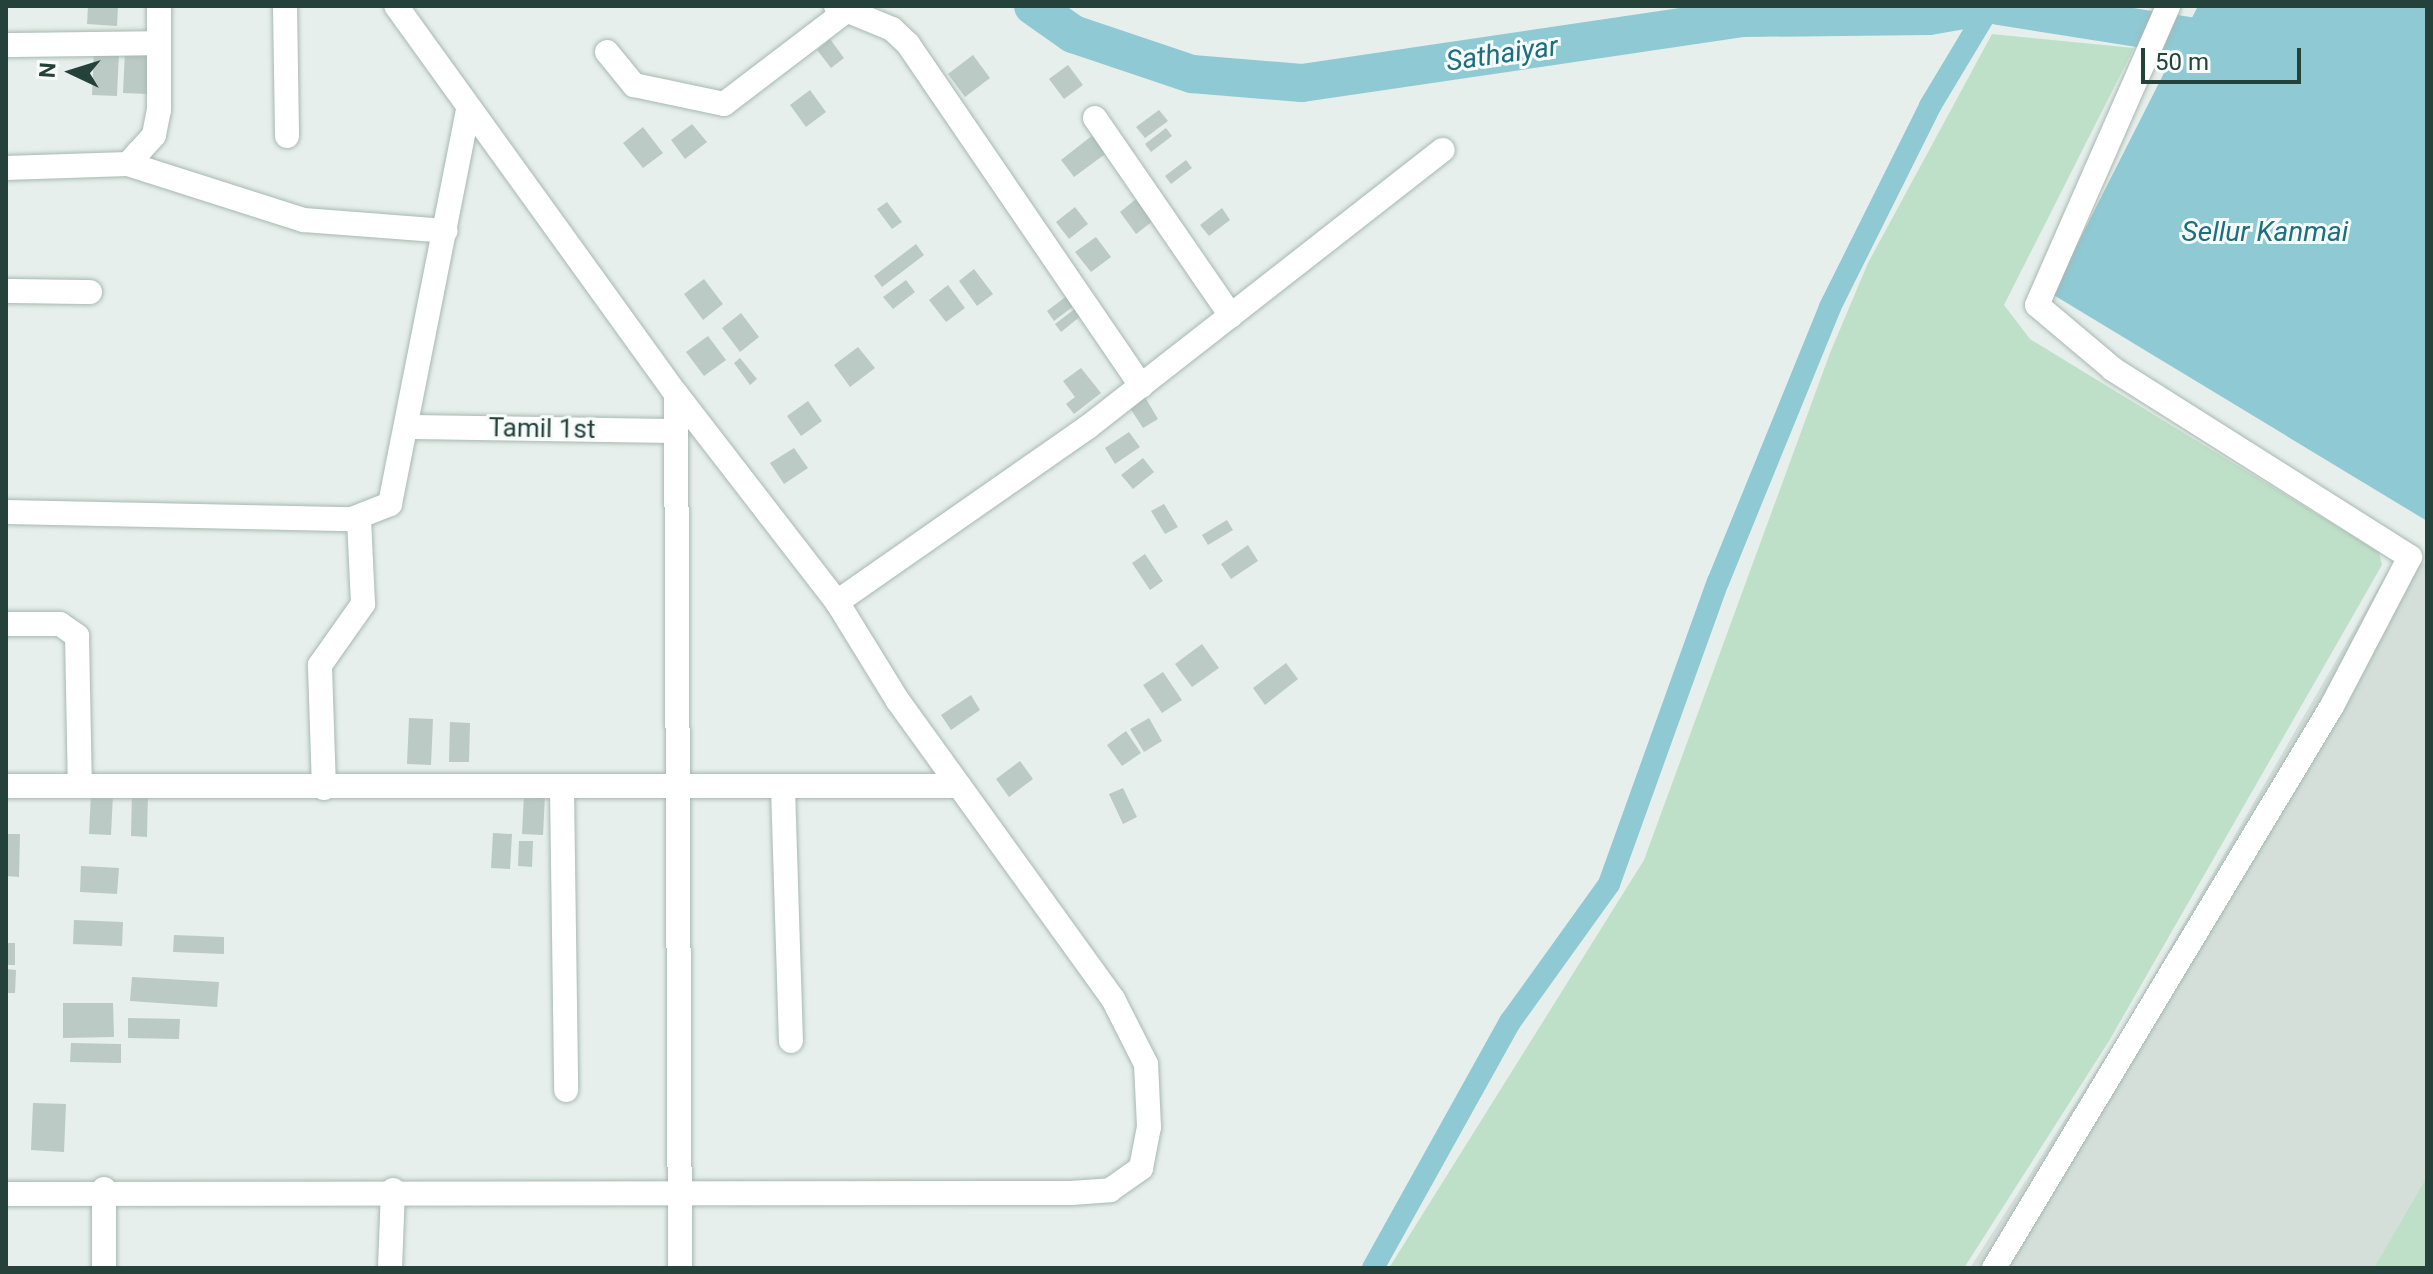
<!DOCTYPE html>
<html>
<head>
<meta charset="utf-8">
<style>
  body { margin:0 }
  #map { position:relative; width:2433px; height:1274px; overflow:hidden; background:#e6efeb; font-family:Roboto,sans-serif }
  div>[style] { position:absolute }
  .built>* { inset:0; background:#d4dfda }
  .green>* { inset:0; background:#bfe0c8 }
  .water>* { inset:0; background:#8ec9d4 }
  .canal>* { height:22px; margin:-11px; padding:0 11px; transform-origin:11px; border-radius:11px; background:#8ec9d4 }
  .river>* { height:38px; margin:-19px; padding:0 19px; transform-origin:19px; border-radius:19px; background:#8ec9d4 }
  .building>* { inset:0; background:#bbcac4 }
  .roads { filter:drop-shadow(0 0 2px #a8b8b2) drop-shadow(0 0 2px #a8b8b2) }
  .minor>* { height:24px; margin:-12px; padding:0 12px; transform-origin:12px; border-radius:12px; background:#fff }
  span { translate:-50% -50%; white-space:nowrap; text-align:center; line-height:1.15; -webkit-text-stroke:6px #f7fbf9; paint-order:stroke }
  .street-label { font-size:26px; color:#24423a }
  .water-label { font-size:28px; color:#1c6f80; font-style:italic }
  .frame { position:absolute; inset:0; border:8px solid #24423a; pointer-events:none }
  .north { position:absolute; left:32px; top:32px; width:80px; height:80px; -webkit-text-stroke:6px #f7fbf9; paint-order:stroke; rotate:274deg; font-size:22px; font-weight:700; line-height:32px; text-align:center; color:#24423a }
  .north::after { content:''; display:block; margin:auto; width:28px; height:36px; background:#24423a; clip-path:polygon(50% 0,100% 100%,50% 72%,0 100%) }
  .scale { position:absolute; left:2141px; top:48px; width:160px; height:36px; box-sizing:border-box; border:4px solid #24423a; border-top:0; padding-left:10px; font-size:24px; line-height:28px; white-space:nowrap; color:#24423a; -webkit-text-stroke:6px #f7fbf9; paint-order:stroke }
</style>
</head>
<body>
<div id="map">
  <div class="built">
    <i style="clip-path:polygon(2427px 563px,2427px 1268px,1970px 1268px,2121px 1032px,2388px 571px)"></i>
  </div>
  <div class="green">
    <i style="clip-path:polygon(1992px 34px,2134px 48px,2004px 305px,2030px 339px,2379px 552px,2382px 565px,2109px 1041px,1964px 1268px,1389px 1268px,1644px 860px,1830px 353px,1868px 263px)"></i>
    <i style="clip-path:polygon(2427px 1177px,2427px 1268px,2374px 1268px)"></i>
  </div>
  <div class="water">
    <i style="clip-path:polygon(2198px 6px,2427px 6px,2427px 521px,2052px 294px)"></i>
  </div>
  <div class="canal">
    <i style="left:1373px;top:1268px;width:282px;rotate:-60.9deg"></i>
    <i style="left:1510px;top:1022px;width:170px;rotate:-54.3deg"></i>
    <i style="left:1609px;top:884px;width:321px;rotate:-70.2deg"></i>
    <i style="left:1718px;top:582px;width:297px;rotate:-67.8deg"></i>
    <i style="left:1830px;top:307px;width:225px;rotate:-63.5deg"></i>
    <i style="left:1930px;top:106px;width:117px;rotate:-59deg"></i>
  </div>
  <div class="river">
    <i style="left:1033px;top:6px;width:49px;rotate:35deg"></i>
    <i style="left:1073px;top:34px;width:126px;rotate:18.6deg"></i>
    <i style="left:1192px;top:74px;width:110px;rotate:4.7deg"></i>
    <i style="left:1302px;top:83px;width:447px;rotate:-8.4deg"></i>
    <i style="left:1744px;top:18px;width:185px;rotate:-0.6deg"></i>
    <i style="left:1929px;top:16px;width:58px;rotate:-10deg"></i>
    <i style="left:1999px;top:6px;width:237px;rotate:9deg"></i>
  </div>
  <div class="building">
    <i style="clip-path:polygon(88px 6px,118px 6px,117px 26px,87px 24px)"></i>
    <i style="clip-path:polygon(830px 39px,844px 58px,831px 68px,817px 50px)"></i>
    <i style="clip-path:polygon(94px 50px,119px 51px,117px 96px,92px 95px)"></i>
    <i style="clip-path:polygon(125px 50px,150px 51px,148px 94px,123px 93px)"></i>
    <i style="clip-path:polygon(973px 55px,990px 78px,965px 97px,948px 74px)"></i>
    <i style="clip-path:polygon(1068px 65px,1083px 85px,1064px 99px,1049px 79px)"></i>
    <i style="clip-path:polygon(810px 90px,826px 112px,806px 127px,790px 105px)"></i>
    <i style="clip-path:polygon(1159px 110px,1168px 121px,1145px 138px,1136px 127px)"></i>
    <i style="clip-path:polygon(692px 124px,707px 142px,685px 159px,671px 140px)"></i>
    <i style="clip-path:polygon(643px 127px,663px 153px,643px 168px,623px 143px)"></i>
    <i style="clip-path:polygon(1166px 128px,1172px 136px,1151px 152px,1145px 144px)"></i>
    <i style="clip-path:polygon(1098px 131px,1112px 149px,1074px 177px,1061px 160px)"></i>
    <i style="clip-path:polygon(1186px 160px,1192px 168px,1171px 184px,1165px 176px)"></i>
    <i style="clip-path:polygon(1136px 199px,1153px 221px,1136px 234px,1120px 212px)"></i>
    <i style="clip-path:polygon(887px 202px,902px 222px,892px 229px,877px 209px)"></i>
    <i style="clip-path:polygon(1075px 207px,1088px 224px,1069px 239px,1056px 222px)"></i>
    <i style="clip-path:polygon(1222px 208px,1230px 220px,1209px 236px,1200px 225px)"></i>
    <i style="clip-path:polygon(1096px 237px,1111px 257px,1091px 272px,1075px 252px)"></i>
    <i style="clip-path:polygon(916px 244px,924px 255px,882px 287px,874px 276px)"></i>
    <i style="clip-path:polygon(974px 269px,993px 294px,977px 306px,959px 281px)"></i>
    <i style="clip-path:polygon(704px 279px,723px 304px,703px 320px,684px 294px)"></i>
    <i style="clip-path:polygon(906px 280px,915px 292px,893px 309px,883px 297px)"></i>
    <i style="clip-path:polygon(948px 285px,965px 308px,946px 322px,929px 300px)"></i>
    <i style="clip-path:polygon(1068px 295px,1075px 305px,1054px 321px,1047px 311px)"></i>
    <i style="clip-path:polygon(1076px 308px,1082px 315px,1061px 332px,1055px 324px)"></i>
    <i style="clip-path:polygon(741px 313px,759px 337px,740px 352px,722px 328px)"></i>
    <i style="clip-path:polygon(708px 336px,726px 360px,704px 376px,686px 352px)"></i>
    <i style="clip-path:polygon(858px 347px,875px 368px,850px 387px,834px 365px)"></i>
    <i style="clip-path:polygon(740px 358px,757px 379px,750px 385px,734px 363px)"></i>
    <i style="clip-path:polygon(1081px 368px,1101px 393px,1074px 414px,1066px 404px,1075px 397px,1063px 381px)"></i>
    <i style="clip-path:polygon(1142px 392px,1158px 419px,1143px 428px,1126px 402px)"></i>
    <i style="clip-path:polygon(808px 401px,822px 421px,801px 436px,787px 416px)"></i>
    <i style="clip-path:polygon(1129px 432px,1140px 447px,1115px 464px,1105px 448px)"></i>
    <i style="clip-path:polygon(794px 448px,808px 468px,784px 484px,770px 463px)"></i>
    <i style="clip-path:polygon(1143px 458px,1154px 472px,1133px 489px,1121px 475px)"></i>
    <i style="clip-path:polygon(1164px 504px,1178px 527px,1165px 534px,1151px 511px)"></i>
    <i style="clip-path:polygon(1227px 520px,1233px 530px,1208px 545px,1202px 535px)"></i>
    <i style="clip-path:polygon(1248px 545px,1258px 561px,1231px 579px,1221px 564px)"></i>
    <i style="clip-path:polygon(1145px 554px,1163px 581px,1150px 590px,1132px 563px)"></i>
    <i style="clip-path:polygon(1202px 644px,1219px 668px,1192px 687px,1175px 664px)"></i>
    <i style="clip-path:polygon(1286px 663px,1298px 679px,1265px 705px,1253px 688px)"></i>
    <i style="clip-path:polygon(1163px 672px,1182px 700px,1162px 713px,1143px 685px)"></i>
    <i style="clip-path:polygon(971px 695px,980px 710px,951px 730px,941px 715px)"></i>
    <i style="clip-path:polygon(409px 718px,433px 719px,431px 765px,407px 764px)"></i>
    <i style="clip-path:polygon(1149px 718px,1162px 741px,1144px 752px,1130px 729px)"></i>
    <i style="clip-path:polygon(450px 722px,470px 723px,469px 762px,449px 762px)"></i>
    <i style="clip-path:polygon(1126px 731px,1141px 753px,1122px 766px,1107px 745px)"></i>
    <i style="clip-path:polygon(1020px 761px,1033px 779px,1009px 797px,996px 779px)"></i>
    <i style="clip-path:polygon(1123px 788px,1137px 817px,1123px 824px,1109px 794px)"></i>
    <i style="clip-path:polygon(132px 789px,148px 790px,147px 837px,131px 836px)"></i>
    <i style="clip-path:polygon(91px 793px,113px 794px,111px 835px,89px 834px)"></i>
    <i style="clip-path:polygon(524px 794px,545px 795px,543px 835px,522px 834px)"></i>
    <i style="clip-path:polygon(493px 833px,512px 834px,510px 869px,491px 868px)"></i>
    <i style="clip-path:polygon(6px 834px,20px 834px,19px 877px,6px 876px)"></i>
    <i style="clip-path:polygon(519px 841px,533px 841px,532px 867px,518px 866px)"></i>
    <i style="clip-path:polygon(81px 866px,119px 868px,117px 894px,80px 892px)"></i>
    <i style="clip-path:polygon(74px 920px,123px 922px,122px 946px,73px 944px)"></i>
    <i style="clip-path:polygon(174px 935px,224px 937px,224px 954px,173px 952px)"></i>
    <i style="clip-path:polygon(6px 943px,15px 943px,15px 965px,6px 965px)"></i>
    <i style="clip-path:polygon(6px 969px,16px 970px,15px 993px,6px 993px)"></i>
    <i style="clip-path:polygon(132px 977px,219px 982px,217px 1007px,130px 1001px)"></i>
    <i style="clip-path:polygon(63px 1003px,113px 1003px,114px 1037px,63px 1038px)"></i>
    <i style="clip-path:polygon(128px 1018px,180px 1019px,179px 1039px,128px 1038px)"></i>
    <i style="clip-path:polygon(71px 1043px,121px 1044px,121px 1063px,70px 1062px)"></i>
    <i style="clip-path:polygon(33px 1103px,66px 1104px,64px 1152px,31px 1150px)"></i>
  </div>
  <div class="roads">
    <div class="minor">
      <i style="left:285px;top:6px;width:130px;rotate:89.1deg"></i>
      <i style="left:836px;top:6px;width:61px;rotate:22.3deg"></i>
      <i style="left:892px;top:29px;width:22px;rotate:43deg"></i>
      <i style="left:908px;top:44px;width:414px;rotate:55.7deg"></i>
      <i style="left:6px;top:45px;width:153px;rotate:-0.7deg"></i>
      <i style="left:607px;top:52px;width:43px;rotate:50.7deg"></i>
      <i style="left:634px;top:85px;width:92px;rotate:11.9deg"></i>
      <i style="left:724px;top:104px;width:153px;rotate:-37.3deg"></i>
      <i style="left:1095px;top:118px;width:240px;rotate:55.5deg"></i>
      <i style="left:128px;top:164px;width:185px;rotate:17.7deg"></i>
      <i style="left:304px;top:220px;width:142px;rotate:4.4deg"></i>
      <i style="left:6px;top:168px;width:122px;rotate:-1.9deg"></i>
      <i style="left:128px;top:164px;width:15px;rotate:-48deg"></i>
      <i style="left:138px;top:153px;width:24px;rotate:-48deg"></i>
      <i style="left:154px;top:135px;width:25px;rotate:-79deg"></i>
      <i style="left:159px;top:110px;width:104px;rotate:-90deg"></i>
      <i style="left:6px;top:291px;width:84px;rotate:0.7deg"></i>
      <i style="left:676px;top:394px;width:874px;rotate:89.74deg"></i>
      <i style="left:409px;top:427px;width:266px;rotate:0.9deg"></i>
      <i style="left:6px;top:512px;width:346px;rotate:1.2deg"></i>
      <i style="left:352px;top:519px;width:41px;rotate:-21.5deg"></i>
      <i style="left:390px;top:504px;width:403px;rotate:-78.8deg"></i>
      <i style="left:837px;top:602px;width:306px;rotate:-34.9deg"></i>
      <i style="left:1088px;top:427px;width:450px;rotate:-38deg"></i>
      <i style="left:6px;top:624px;width:54px"></i>
      <i style="left:60px;top:624px;width:21px;rotate:35deg"></i>
      <i style="left:77px;top:636px;width:150px;rotate:88.9deg"></i>
      <i style="left:80px;top:786px;width:879px"></i>
      <i style="left:6px;top:786px;width:74px"></i>
      <i style="left:324px;top:788px;width:123px;rotate:-91.9deg"></i>
      <i style="left:320px;top:665px;width:75px;rotate:-54.8deg"></i>
      <i style="left:363px;top:604px;width:86px;rotate:-92.7deg"></i>
      <i style="left:783px;top:788px;width:253px;rotate:88.2deg"></i>
      <i style="left:562px;top:789px;width:301px;rotate:89.2deg"></i>
      <i style="left:104px;top:1189px;width:79px;rotate:90deg"></i>
      <i style="left:6px;top:1194px;width:1065px;rotate:-0.05deg"></i>
      <i style="left:1071px;top:1193px;width:39px;rotate:-4deg"></i>
      <i style="left:1110px;top:1190px;width:38px;rotate:-35deg"></i>
      <i style="left:1141px;top:1168px;width:42px;rotate:-79deg"></i>
      <i style="left:1149px;top:1127px;width:63px;rotate:-92.7deg"></i>
      <i style="left:1146px;top:1064px;width:73px;rotate:-116.9deg"></i>
      <i style="left:1113px;top:999px;width:367px;rotate:-125.8deg"></i>
      <i style="left:898px;top:701px;width:116px;rotate:-121.6deg"></i>
      <i style="left:837px;top:602px;width:263px;rotate:-127.7deg"></i>
      <i style="left:676px;top:394px;width:478px;rotate:-125.8deg"></i>
      <i style="left:390px;top:1268px;width:78px;rotate:-87.8deg"></i>
      <i style="left:1994px;top:1268px;width:656px;rotate:-58.98deg"></i>
      <i style="left:2332px;top:706px;width:168px;rotate:-62.4deg"></i>
      <i style="left:2410px;top:557px;width:352px;rotate:-147.7deg"></i>
      <i style="left:2113px;top:369px;width:99px;rotate:-139.9deg"></i>
      <i style="left:2037px;top:305px;width:326px;rotate:-66.3deg"></i>
    </div>
  </div>
  <div class="street-label">
    <span style="left:542px;top:429px;rotate:1deg">Tamil 1st</span>
  </div>
  <div class="water-label">
    <span style="left:1502px;top:54px;rotate:-8deg">Sathaiyar</span>
    <span style="left:2265px;top:232px">Sellur Kanmai</span>
  </div>
  <div class="frame"></div>
  <div class="north">N</div>
  <div class="scale">50 m</div>
</div>
</body>
</html>
